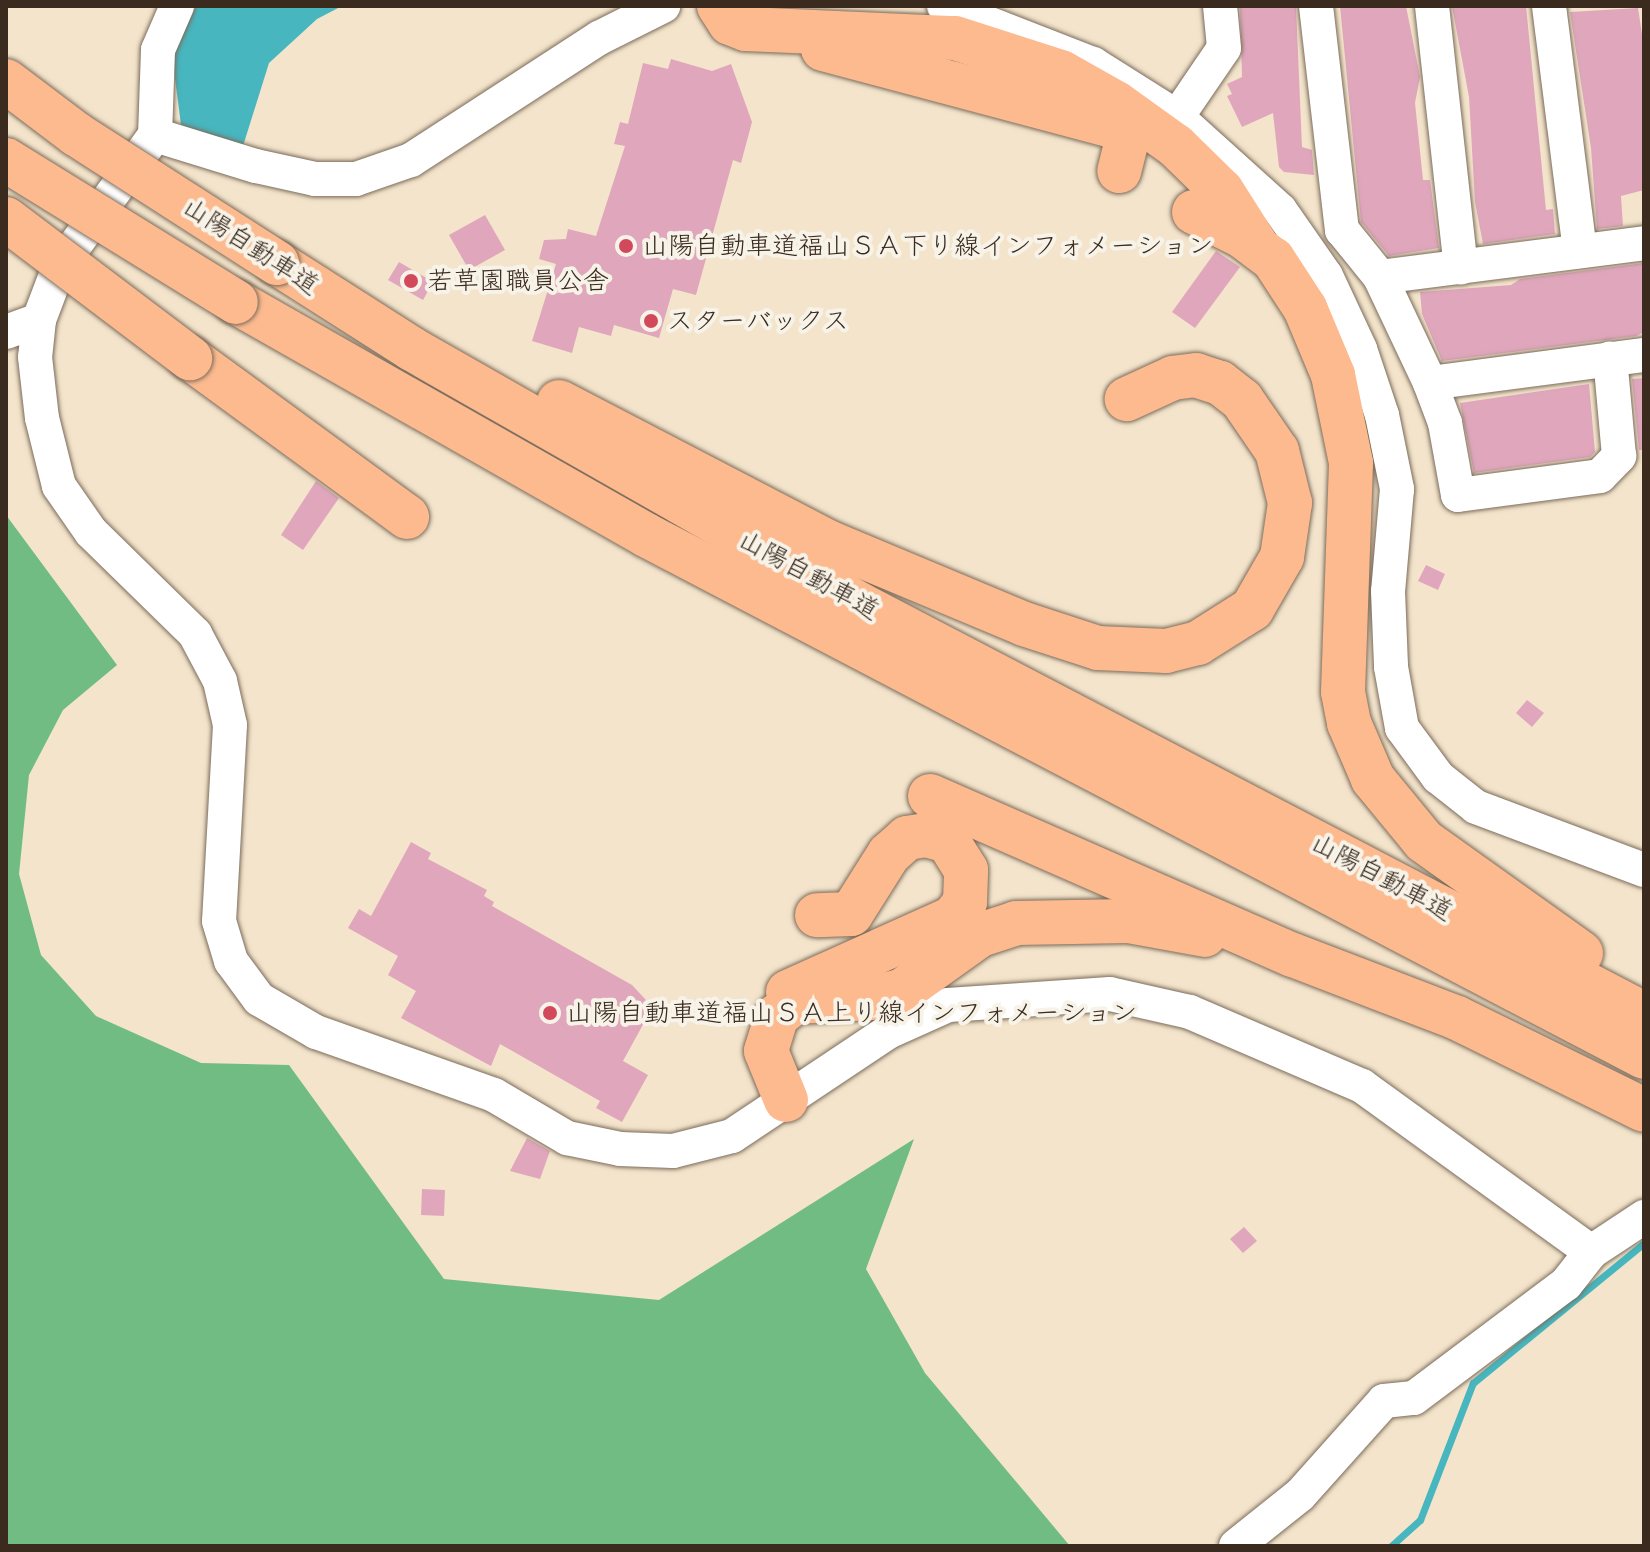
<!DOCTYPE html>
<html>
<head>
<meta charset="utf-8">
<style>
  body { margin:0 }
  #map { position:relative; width:1650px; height:1552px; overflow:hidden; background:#f3e4cb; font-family:Itim,"Klee One",sans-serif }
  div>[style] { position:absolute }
  .forest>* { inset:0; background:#71bc83 }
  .water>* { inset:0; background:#47b6be }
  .stream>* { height:7px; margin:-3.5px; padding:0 3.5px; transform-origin:3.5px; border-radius:3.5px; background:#47b6be }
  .building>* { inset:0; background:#e0a7bc }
  .roads { filter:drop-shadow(0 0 2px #7b6b5b) drop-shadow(0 0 2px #7b6b5b) }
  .minor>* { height:34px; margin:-17px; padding:0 17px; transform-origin:17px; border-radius:17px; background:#fff }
  .highway>* { height:44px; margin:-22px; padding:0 22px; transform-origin:22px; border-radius:22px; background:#fcba8e }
  .bridges { filter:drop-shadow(0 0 2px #7b6b5b) drop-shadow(0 0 2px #7b6b5b) }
  .highway-bridge>* { height:44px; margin:-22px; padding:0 22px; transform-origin:22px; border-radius:22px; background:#fcba8e }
  .dots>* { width:22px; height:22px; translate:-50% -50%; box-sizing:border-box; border:4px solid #f7f3e8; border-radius:50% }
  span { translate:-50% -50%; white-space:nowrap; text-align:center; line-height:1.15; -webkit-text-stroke:8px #f7f3e8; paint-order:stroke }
  .street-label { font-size:26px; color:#3b2a1e }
  .poi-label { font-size:26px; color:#3b2a1e }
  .left { translate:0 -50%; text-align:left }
  .frame { position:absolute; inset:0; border:8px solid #3b2a1e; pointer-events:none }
</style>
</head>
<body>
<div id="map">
  <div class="forest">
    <i style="clip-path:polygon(6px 515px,117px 665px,63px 710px,29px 775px,19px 874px,41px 955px,96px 1016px,201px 1063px,289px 1065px,444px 1279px,659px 1300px,914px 1139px,866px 1269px,925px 1373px,1070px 1546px,6px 1546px)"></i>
  </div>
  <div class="water">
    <i style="clip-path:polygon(197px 6px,342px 6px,317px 19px,269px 63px,243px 146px,181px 125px,172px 55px,181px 25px)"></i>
  </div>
  <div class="stream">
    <i style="left:1391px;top:1546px;width:39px;rotate:-42deg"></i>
    <i style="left:1420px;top:1520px;width:147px;rotate:-68.9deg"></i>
    <i style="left:1473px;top:1383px;width:221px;rotate:-39.3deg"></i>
  </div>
  <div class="building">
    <i style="clip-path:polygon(1240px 6px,1296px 6px,1302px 147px,1312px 150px,1314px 175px,1284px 172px,1279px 167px,1273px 113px,1242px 127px,1227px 96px,1232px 94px,1227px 84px,1242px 77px)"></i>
    <i style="clip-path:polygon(1340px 6px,1406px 6px,1420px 77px,1415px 103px,1423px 180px,1430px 180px,1439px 248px,1389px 256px,1361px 222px)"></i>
    <i style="clip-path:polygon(1452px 6px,1526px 6px,1546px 210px,1553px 209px,1555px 234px,1483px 244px,1475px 202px,1469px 97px)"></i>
    <i style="clip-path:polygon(1638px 8px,1644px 47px,1644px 190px,1621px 196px,1623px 226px,1597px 229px,1591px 148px,1570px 12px)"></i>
    <i style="clip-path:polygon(671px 59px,712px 71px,731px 64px,752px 122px,741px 163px,733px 160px,696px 295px,673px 289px,659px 338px,614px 325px,611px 336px,579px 327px,572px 353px,532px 341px,556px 264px,539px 259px,544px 240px,566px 239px,568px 229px,596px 236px,625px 146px,614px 144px,620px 122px,628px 124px,643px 63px,668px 69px)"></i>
    <i style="clip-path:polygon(485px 215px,505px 250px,469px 270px,449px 235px)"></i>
    <i style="clip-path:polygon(1216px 251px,1240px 267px,1195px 328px,1172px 312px)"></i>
    <i style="clip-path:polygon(399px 262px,433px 282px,423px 300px,388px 280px)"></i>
    <i style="clip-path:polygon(1644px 263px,1644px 332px,1636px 336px,1442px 361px,1422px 314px,1420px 292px,1511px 285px,1520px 279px)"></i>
    <i style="clip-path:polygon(1644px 378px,1644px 450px,1639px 450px,1632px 379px)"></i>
    <i style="clip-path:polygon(1589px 384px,1595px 452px,1590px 457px,1474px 473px,1460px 403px)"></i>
    <i style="clip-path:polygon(316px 481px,339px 498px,303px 550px,281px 535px)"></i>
    <i style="clip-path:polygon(1426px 565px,1445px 574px,1438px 590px,1418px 581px)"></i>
    <i style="clip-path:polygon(1527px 700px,1544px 713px,1532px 727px,1516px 713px)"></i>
    <i style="clip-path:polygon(411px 842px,431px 853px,428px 859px,487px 890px,484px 896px,494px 902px,492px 906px,632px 985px,646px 1000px,651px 1010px,623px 1061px,648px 1075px,622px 1122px,596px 1108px,600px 1101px,500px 1044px,491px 1066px,401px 1018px,416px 991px,388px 975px,398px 956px,348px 928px,359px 909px,371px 916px)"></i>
    <i style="clip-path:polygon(527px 1138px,550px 1151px,540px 1179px,510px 1171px)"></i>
    <i style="clip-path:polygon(422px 1189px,445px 1190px,444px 1216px,421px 1215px)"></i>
    <i style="clip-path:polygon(1244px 1227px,1257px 1241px,1243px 1253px,1230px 1239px)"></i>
  </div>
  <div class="roads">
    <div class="minor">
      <i style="left:177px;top:6px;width:48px;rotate:113.4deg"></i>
      <i style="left:158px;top:50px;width:85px;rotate:92deg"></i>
      <i style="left:155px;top:135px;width:163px;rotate:126deg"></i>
      <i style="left:59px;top:267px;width:57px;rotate:110.7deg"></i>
      <i style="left:39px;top:320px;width:37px;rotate:96deg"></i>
      <i style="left:35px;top:357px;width:61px;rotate:83.5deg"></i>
      <i style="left:42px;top:418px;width:70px;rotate:76deg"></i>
      <i style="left:59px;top:486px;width:56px;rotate:55.2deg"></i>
      <i style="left:91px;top:532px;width:146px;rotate:44.4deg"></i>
      <i style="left:195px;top:634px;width:53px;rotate:62deg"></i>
      <i style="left:220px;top:681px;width:45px;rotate:77.2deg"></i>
      <i style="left:230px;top:725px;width:196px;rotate:93.2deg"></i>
      <i style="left:219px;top:921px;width:42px;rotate:73.3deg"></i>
      <i style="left:231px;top:961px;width:47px;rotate:53.6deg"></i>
      <i style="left:259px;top:999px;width:66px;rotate:30.1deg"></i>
      <i style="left:316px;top:1032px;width:189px;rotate:19.5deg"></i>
      <i style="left:494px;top:1095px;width:85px;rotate:30.5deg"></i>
      <i style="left:567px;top:1138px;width:54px;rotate:11.7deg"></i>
      <i style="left:620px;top:1149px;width:53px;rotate:2.2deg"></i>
      <i style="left:673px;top:1151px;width:61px;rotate:-14.3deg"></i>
      <i style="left:732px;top:1136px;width:187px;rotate:-33.7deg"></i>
      <i style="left:888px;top:1032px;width:66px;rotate:-24.2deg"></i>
      <i style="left:948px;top:1005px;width:162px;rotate:-3.9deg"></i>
      <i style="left:1110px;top:994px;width:82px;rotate:12.7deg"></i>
      <i style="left:1190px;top:1012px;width:187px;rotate:23.3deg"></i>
      <i style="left:1362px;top:1086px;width:283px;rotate:35.9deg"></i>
      <i style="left:944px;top:6px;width:160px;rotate:21.3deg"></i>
      <i style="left:1093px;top:64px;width:99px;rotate:32.2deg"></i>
      <i style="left:1177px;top:117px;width:139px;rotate:42.1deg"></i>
      <i style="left:1280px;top:210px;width:80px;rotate:55.1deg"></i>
      <i style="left:1326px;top:276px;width:81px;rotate:65deg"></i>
      <i style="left:1360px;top:349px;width:70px;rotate:71.6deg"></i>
      <i style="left:1382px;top:415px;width:76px;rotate:78.5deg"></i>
      <i style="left:1397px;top:489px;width:102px;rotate:95deg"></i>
      <i style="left:1388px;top:591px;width:76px;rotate:87.7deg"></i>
      <i style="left:1391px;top:667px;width:62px;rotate:79.8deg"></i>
      <i style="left:1402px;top:728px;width:61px;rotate:53.7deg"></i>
      <i style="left:1438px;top:777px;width:48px;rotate:38.3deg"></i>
      <i style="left:1476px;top:807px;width:179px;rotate:20.6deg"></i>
      <i style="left:1316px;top:6px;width:226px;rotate:83.4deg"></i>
      <i style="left:1342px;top:230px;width:60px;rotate:51deg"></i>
      <i style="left:1380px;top:277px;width:266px;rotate:-7.3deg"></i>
      <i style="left:1432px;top:6px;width:263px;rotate:83.7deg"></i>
      <i style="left:1549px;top:6px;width:247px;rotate:82.8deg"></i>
      <i style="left:1177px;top:117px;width:83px;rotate:-55.7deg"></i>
      <i style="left:1224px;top:48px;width:42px;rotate:-95.4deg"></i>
      <i style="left:155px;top:135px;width:106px;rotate:17.1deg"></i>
      <i style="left:256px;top:166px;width:60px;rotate:12.4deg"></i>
      <i style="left:315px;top:179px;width:41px"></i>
      <i style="left:356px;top:179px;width:58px;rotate:-19.1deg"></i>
      <i style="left:411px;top:160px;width:224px;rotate:-33deg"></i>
      <i style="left:599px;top:38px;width:72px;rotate:-26.6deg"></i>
      <i style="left:1380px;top:277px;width:117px;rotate:64.7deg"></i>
      <i style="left:1430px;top:383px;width:216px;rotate:-7.5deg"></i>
      <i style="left:6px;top:332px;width:35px;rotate:-20deg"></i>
      <i style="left:1430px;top:383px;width:43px;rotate:69.4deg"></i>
      <i style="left:1445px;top:423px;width:73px;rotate:79.8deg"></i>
      <i style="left:1458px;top:495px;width:143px;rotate:-7.6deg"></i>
      <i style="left:1600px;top:476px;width:28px;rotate:-46deg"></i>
      <i style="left:1619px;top:456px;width:98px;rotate:-95.2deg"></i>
      <i style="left:1236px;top:1546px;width:82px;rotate:-38.6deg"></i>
      <i style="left:1300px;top:1495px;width:126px;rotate:-48.2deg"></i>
      <i style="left:1384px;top:1401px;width:30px;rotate:-6deg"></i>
      <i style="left:1414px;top:1398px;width:190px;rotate:-36.9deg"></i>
      <i style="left:1566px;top:1284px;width:41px;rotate:-52deg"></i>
      <i style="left:1591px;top:1252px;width:64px;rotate:-33.4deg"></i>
    </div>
    <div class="highway">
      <i style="left:719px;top:6px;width:20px;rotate:57deg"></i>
      <i style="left:730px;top:23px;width:17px;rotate:21deg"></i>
      <i style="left:746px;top:29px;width:209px;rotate:2.5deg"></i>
      <i style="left:955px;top:38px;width:111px;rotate:17.8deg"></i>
      <i style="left:1061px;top:72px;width:63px;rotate:29.4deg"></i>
      <i style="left:1116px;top:103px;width:74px;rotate:35.6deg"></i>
      <i style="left:1176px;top:146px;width:64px;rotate:44.4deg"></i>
      <i style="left:1222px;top:191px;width:62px;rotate:57.6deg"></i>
      <i style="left:823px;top:49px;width:303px;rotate:14.9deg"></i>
      <i style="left:1116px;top:127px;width:17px;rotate:50deg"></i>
      <i style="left:1127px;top:140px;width:32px;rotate:104deg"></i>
      <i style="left:1194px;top:212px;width:54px;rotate:26.6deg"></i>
      <i style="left:1242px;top:236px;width:39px;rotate:37deg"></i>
      <i style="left:1273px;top:259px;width:59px;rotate:56.9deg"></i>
      <i style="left:1305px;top:308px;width:73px;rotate:67.3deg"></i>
      <i style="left:1333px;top:375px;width:90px;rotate:78.4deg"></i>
      <i style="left:1351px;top:463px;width:229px;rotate:92deg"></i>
      <i style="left:1343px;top:692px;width:32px;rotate:79deg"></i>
      <i style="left:1349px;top:723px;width:61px;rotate:66.8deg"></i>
      <i style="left:1373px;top:779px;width:80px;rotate:50.6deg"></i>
      <i style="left:1424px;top:841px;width:193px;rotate:35.5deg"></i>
      <i style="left:277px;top:263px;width:160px;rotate:32.5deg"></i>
      <i style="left:412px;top:349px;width:517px;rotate:29.69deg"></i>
      <i style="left:861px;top:605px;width:883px;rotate:27.58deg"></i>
      <i style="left:236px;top:302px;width:472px;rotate:29.6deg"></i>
      <i style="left:646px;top:535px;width:1126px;rotate:27.61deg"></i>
      <i style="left:190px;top:358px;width:269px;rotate:36.2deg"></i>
      <i style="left:559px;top:402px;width:303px;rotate:27.5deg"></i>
      <i style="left:828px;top:542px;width:212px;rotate:22.7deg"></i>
      <i style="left:1024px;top:624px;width:78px;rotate:18deg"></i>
      <i style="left:1098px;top:648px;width:68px;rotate:2.5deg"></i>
      <i style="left:1166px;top:651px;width:33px;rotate:-14deg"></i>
      <i style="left:1198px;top:643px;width:64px;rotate:-32.2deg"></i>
      <i style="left:1252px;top:609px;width:60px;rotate:-60deg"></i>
      <i style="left:1282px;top:557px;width:55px;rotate:-81.6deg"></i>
      <i style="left:1290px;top:503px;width:54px;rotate:-104deg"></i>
      <i style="left:1277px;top:451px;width:62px;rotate:-124.5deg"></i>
      <i style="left:1242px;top:400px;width:28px;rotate:-142deg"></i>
      <i style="left:1220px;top:383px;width:25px;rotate:-162deg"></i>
      <i style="left:1196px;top:375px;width:23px;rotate:173deg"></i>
      <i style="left:1173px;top:378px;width:51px;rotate:155.5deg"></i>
      <i style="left:930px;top:796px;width:396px;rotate:23.7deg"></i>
      <i style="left:1293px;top:955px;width:176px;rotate:21deg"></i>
      <i style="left:1457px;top:1018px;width:208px;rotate:26.2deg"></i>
      <i style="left:788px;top:992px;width:181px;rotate:-24.2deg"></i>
      <i style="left:953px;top:918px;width:20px;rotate:-53deg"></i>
      <i style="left:965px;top:902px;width:32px;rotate:-88deg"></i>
      <i style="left:966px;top:870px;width:34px;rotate:-122deg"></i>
      <i style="left:948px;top:841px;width:23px;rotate:-165deg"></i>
      <i style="left:926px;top:835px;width:19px;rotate:171deg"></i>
      <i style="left:907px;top:838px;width:24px;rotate:138deg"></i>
      <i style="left:889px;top:854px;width:71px;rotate:122.3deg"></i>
      <i style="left:851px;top:914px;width:34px;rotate:178deg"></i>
      <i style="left:786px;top:1100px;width:53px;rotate:-112.2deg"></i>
      <i style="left:766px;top:1051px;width:37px;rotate:-73deg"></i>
      <i style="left:777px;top:1016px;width:23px;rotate:-38deg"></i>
      <i style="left:795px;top:1002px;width:77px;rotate:-3deg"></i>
      <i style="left:872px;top:998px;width:32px;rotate:-14deg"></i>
      <i style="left:903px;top:990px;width:95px;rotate:-35.5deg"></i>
      <i style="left:980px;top:935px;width:38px;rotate:-18deg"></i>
      <i style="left:1016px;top:923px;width:113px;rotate:-1deg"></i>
      <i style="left:1129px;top:921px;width:77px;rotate:10.4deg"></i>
    </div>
  </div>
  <div class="bridges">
    <div class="highway-bridge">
      <i style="left:6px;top:81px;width:88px;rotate:37.1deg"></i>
      <i style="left:76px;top:134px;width:239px;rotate:32.7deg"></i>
      <i style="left:6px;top:160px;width:270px;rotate:31.7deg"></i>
      <i style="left:6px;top:219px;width:231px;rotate:37.1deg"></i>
    </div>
  </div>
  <div class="dots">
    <i style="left:626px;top:246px;background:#d1495b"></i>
    <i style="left:411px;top:281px;background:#d1495b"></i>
    <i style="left:651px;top:321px;background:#d1495b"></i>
    <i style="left:550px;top:1013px;background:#d1495b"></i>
  </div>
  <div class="street-label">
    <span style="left:251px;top:246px;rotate:33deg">山陽自動車道</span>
    <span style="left:809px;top:575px;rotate:29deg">山陽自動車道</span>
    <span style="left:1382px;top:877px;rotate:28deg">山陽自動車道</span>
  </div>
  <div class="poi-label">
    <span class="left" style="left:642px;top:246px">山陽自動車道福山ＳＡ下り線インフォメーション</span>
    <span class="left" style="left:427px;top:281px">若草園職員公舎</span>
    <span class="left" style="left:667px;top:321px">スターバックス</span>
    <span class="left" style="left:566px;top:1013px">山陽自動車道福山ＳＡ上り線インフォメーション</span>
  </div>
  <div class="frame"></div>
</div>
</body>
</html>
